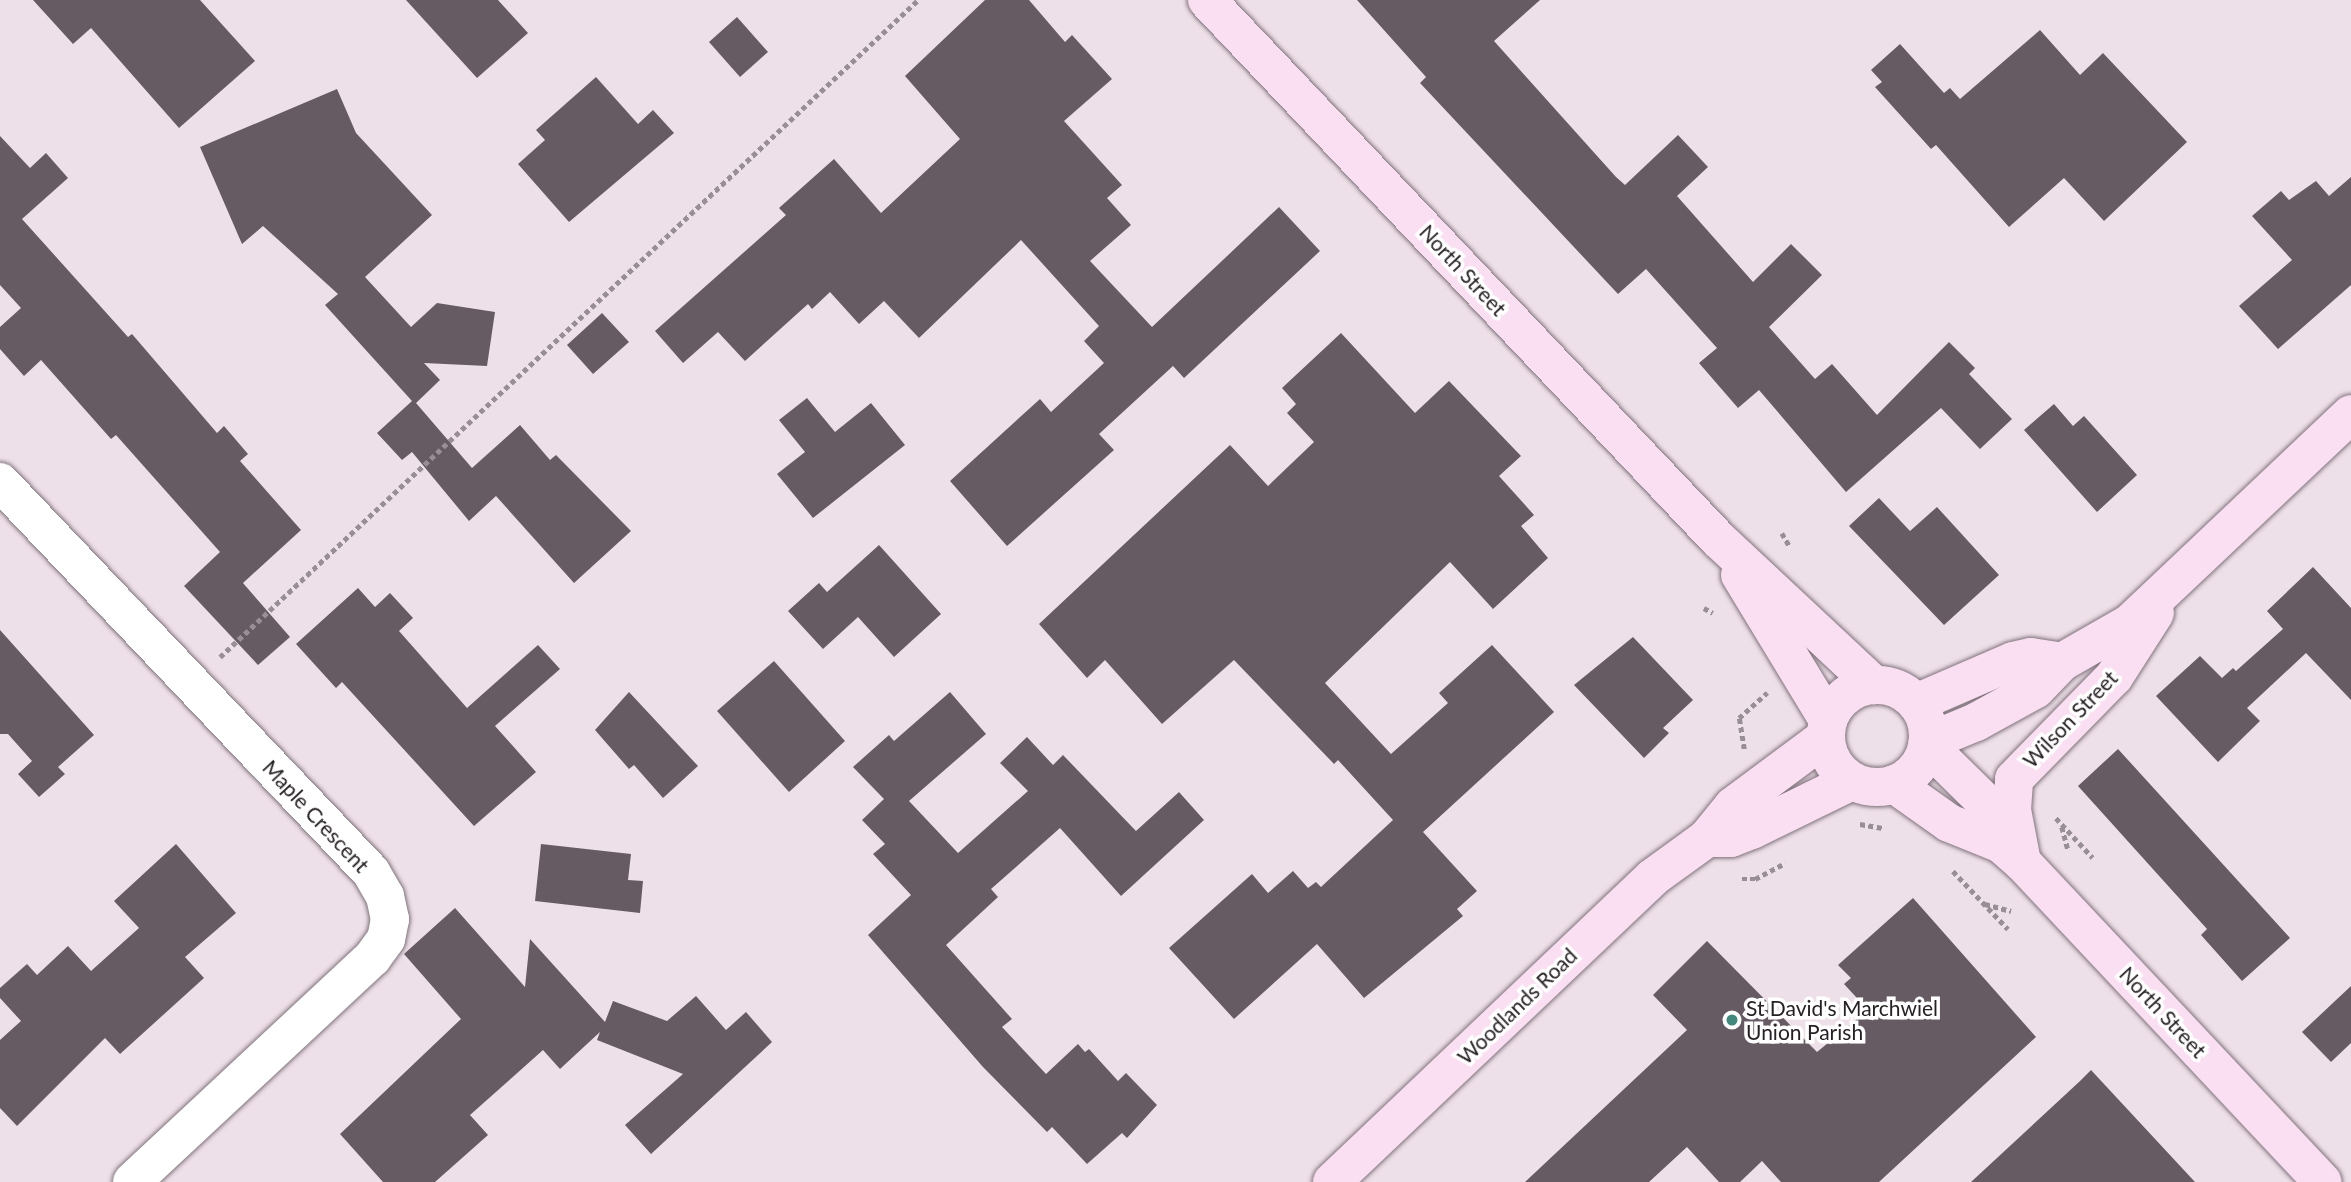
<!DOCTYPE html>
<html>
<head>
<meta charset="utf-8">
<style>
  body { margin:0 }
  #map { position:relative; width:2351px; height:1182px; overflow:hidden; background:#eee0e9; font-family:Lato,sans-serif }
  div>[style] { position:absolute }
  .building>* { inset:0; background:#675b63 }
  .path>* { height:4.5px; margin-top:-2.25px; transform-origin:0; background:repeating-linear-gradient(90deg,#988e95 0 5px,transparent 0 8.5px) }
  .roads { filter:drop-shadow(0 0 2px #80737b) drop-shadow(0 0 2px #80737b) }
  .street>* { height:38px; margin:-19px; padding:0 19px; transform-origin:19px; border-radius:19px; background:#fff }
  .secondary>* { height:38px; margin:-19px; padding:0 19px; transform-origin:19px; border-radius:19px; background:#f9dff1 }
  .secondary>.ring { margin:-19px; padding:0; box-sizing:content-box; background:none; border:38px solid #f9dff1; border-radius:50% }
  .dots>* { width:19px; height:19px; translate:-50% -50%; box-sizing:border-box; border:4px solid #fff; border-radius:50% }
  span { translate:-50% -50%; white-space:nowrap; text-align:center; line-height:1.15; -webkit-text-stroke:7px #fff; paint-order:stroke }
  .street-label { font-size:21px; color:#262124 }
  .poi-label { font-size:21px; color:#262124 }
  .left { translate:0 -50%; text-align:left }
</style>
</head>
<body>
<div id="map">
  <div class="building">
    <i style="clip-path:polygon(33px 0,200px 0,255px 61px,179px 128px,91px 28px,73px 44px)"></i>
    <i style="clip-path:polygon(406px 0,498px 0,528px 33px,477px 78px)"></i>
    <i style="clip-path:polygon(985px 0,1029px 0,1065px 42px,1072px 35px,1112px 79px,1064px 121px,1122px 185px,1107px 198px,1131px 225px,1090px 261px,1152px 327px,1279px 207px,1320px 251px,1184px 378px,1173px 366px,1099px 434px,1114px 450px,1007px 546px,950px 481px,1040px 399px,1051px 412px,1104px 363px,1084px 341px,1099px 326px,1021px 240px,919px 338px,884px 301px,859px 324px,830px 292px,812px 309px,808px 304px,745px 361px,718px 332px,683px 363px,655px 331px,786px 215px,779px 208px,834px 159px,881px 213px,960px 139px,905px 76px)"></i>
    <i style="clip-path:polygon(1357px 0,1540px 0,1494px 41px,1616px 177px,1625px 185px,1678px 135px,1708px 167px,1677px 196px,1753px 282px,1791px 244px,1822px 275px,1769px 327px,1815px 379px,1832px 364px,1877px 415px,1949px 342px,1975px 368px,1969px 374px,2012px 419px,1980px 449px,1941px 408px,1846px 492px,1759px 390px,1738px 408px,1699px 363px,1717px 348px,1646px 269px,1618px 294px,1420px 83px,1426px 77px)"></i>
    <i style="clip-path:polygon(737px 17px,768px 52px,740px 77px,709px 42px)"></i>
    <i style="clip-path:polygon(2040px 30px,2080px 75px,2103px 53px,2187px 142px,2104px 221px,2064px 178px,2009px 227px,1936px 145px,1931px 149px,1875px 87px,1882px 82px,1871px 70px,1900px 44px,1944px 93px,1950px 88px,1960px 99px)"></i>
    <i style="clip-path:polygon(596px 77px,638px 124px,653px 110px,674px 133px,569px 222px,518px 164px,545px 140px,536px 130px)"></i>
    <i style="clip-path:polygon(337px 89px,356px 133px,432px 215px,365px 277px,411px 327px,437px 303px,495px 312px,487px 366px,424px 363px,440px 380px,416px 403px,472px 468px,520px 425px,550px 460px,556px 455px,631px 531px,574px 583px,496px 496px,469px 521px,412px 452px,402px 460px,377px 433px,412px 401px,325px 305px,338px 294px,263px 226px,242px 244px,200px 147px)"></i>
    <i style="clip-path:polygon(0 136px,30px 168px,46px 153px,68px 178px,22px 219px,128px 337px,132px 334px,217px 433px,224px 426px,248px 454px,240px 461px,301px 530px,243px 583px,290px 637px,258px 665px,184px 586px,220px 552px,116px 435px,111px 439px,41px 360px,24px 376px,0 349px,0 327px,21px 308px,0 285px)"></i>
    <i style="clip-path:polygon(2351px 177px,2351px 285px,2278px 349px,2239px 306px,2292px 260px,2252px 216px,2281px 191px,2289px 200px,2316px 181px,2329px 196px)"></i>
    <i style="clip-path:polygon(602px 313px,629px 342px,593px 374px,567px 345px)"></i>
    <i style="clip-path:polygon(1341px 333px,1415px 413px,1449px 381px,1521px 456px,1499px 476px,1534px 515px,1521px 526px,1548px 558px,1493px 609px,1450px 562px,1325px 683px,1391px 754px,1448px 703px,1439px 693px,1492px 645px,1554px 712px,1423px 832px,1477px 891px,1457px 909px,1463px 916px,1364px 998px,1317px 944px,1234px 1019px,1169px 948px,1252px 874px,1268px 893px,1293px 871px,1308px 888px,1316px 882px,1321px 887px,1393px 820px,1338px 760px,1334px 764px,1234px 660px,1162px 724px,1105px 660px,1087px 678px,1039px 624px,1230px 445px,1268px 486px,1314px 442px,1287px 413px,1296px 404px,1282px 388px)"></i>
    <i style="clip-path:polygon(807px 398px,835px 432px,871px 403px,905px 445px,813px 518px,777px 474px,805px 452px,779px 420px)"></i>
    <i style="clip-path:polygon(2054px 404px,2073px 426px,2084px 416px,2137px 475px,2097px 512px,2024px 430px)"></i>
    <i style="clip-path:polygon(1879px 498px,1910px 531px,1937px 507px,1999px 575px,1944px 625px,1849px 526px)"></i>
    <i style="clip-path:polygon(879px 545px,941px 614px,894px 657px,858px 617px,823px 649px,788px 611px,819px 583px,827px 592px)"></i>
    <i style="clip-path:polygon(2313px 567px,2351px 608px,2351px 700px,2306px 653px,2247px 708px,2260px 721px,2218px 762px,2156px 696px,2200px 656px,2222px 678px,2233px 668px,2236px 671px,2283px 629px,2267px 611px)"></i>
    <i style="clip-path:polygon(358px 588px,375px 607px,390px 593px,413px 618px,399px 631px,467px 708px,538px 645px,560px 669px,495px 726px,536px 772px,474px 826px,342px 682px,336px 688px,296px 644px)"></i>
    <i style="clip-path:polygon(0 630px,94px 735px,58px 767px,65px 774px,39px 797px,18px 774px,32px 761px,8px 734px,0 734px)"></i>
    <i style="clip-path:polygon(1633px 637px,1693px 700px,1663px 728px,1669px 733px,1644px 758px,1574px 685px)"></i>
    <i style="clip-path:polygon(774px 661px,845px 741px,789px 792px,717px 711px)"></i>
    <i style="clip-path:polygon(629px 692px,698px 766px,663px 798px,634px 765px,629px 769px,595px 730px)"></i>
    <i style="clip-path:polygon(950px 692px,986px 734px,909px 801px,958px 853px,1028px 791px,1000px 763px,1027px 737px,1053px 765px,1063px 755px,1136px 831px,1179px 792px,1204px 820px,1121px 896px,1060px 828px,991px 889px,998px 897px,946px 945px,1012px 1019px,1002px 1027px,1046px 1074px,1078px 1044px,1085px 1052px,1089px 1049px,1118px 1081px,1126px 1073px,1157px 1105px,1127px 1138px,1122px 1133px,1087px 1164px,1052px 1127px,1047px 1132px,983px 1067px,868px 935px,911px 895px,873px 854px,885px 844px,862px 820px,884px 799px,853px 767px,889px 735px,894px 741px)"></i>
    <i style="clip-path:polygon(2118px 749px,2290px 938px,2242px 981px,2201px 935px,2207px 929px,2078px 786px)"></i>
    <i style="clip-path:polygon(176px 844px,236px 913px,185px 957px,204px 978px,120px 1054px,105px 1038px,17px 1126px,0 1108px,0 1040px,21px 1021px,0 998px,0 988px,27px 964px,37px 975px,68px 946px,91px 971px,139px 928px,114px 901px)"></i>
    <i style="clip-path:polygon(541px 844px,631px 854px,628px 880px,643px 881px,640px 913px,535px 901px)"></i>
    <i style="clip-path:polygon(1913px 898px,2036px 1037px,1879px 1182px,1781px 1182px,1762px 1161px,1740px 1182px,1719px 1182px,1687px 1147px,1649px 1182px,1525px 1182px,1687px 1030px,1653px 995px,1707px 941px,1817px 1052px,1868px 1010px,1844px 984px,1851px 978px,1838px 965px)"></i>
    <i style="clip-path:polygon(455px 908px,525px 987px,530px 939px,605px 1022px,613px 1001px,667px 1021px,696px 996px,726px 1030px,746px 1012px,772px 1042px,651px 1154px,625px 1125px,683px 1074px,597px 1040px,600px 1032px,560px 1069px,543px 1050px,470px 1115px,488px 1135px,435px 1182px,383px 1182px,340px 1134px,461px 1019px,404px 954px)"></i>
    <i style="clip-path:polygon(2351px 986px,2351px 1043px,2331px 1062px,2302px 1032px)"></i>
    <i style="clip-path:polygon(2091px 1070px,2195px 1182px,1971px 1182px,2079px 1082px)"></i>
  </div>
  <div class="path">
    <i style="left:1782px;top:533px;width:16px;rotate:60deg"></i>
    <i style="left:1704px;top:608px;width:10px;rotate:29deg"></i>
    <i style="left:220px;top:657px;width:959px;rotate:-43.27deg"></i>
    <i style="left:1744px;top:749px;width:31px;rotate:-99deg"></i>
    <i style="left:1739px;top:718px;width:38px;rotate:-42deg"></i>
    <i style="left:2056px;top:818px;width:54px;rotate:47.2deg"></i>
    <i style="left:1860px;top:824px;width:23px;rotate:10deg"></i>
    <i style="left:2062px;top:827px;width:23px;rotate:75deg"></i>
    <i style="left:1953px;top:871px;width:80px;rotate:46.5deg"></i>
    <i style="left:1742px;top:879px;width:13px"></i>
    <i style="left:1755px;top:879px;width:34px;rotate:-28deg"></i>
    <i style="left:1985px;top:904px;width:27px;rotate:15deg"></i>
  </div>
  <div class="roads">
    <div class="street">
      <i style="left:0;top:482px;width:538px;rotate:46.43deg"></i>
      <i style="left:371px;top:872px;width:28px;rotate:60deg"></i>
      <i style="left:385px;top:896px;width:24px;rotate:78deg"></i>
      <i style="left:390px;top:919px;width:20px;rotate:101deg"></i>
      <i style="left:386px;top:939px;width:24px;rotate:126deg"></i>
      <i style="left:372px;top:958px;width:328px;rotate:137deg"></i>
    </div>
    <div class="secondary">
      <i style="left:1207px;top:0;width:743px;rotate:46.53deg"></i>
      <i style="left:1718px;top:539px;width:214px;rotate:43.1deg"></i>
      <i style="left:1740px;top:575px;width:170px;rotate:58.7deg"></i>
      <i class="ring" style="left:1826px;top:685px;width:64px;height:64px"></i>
      <i style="left:1916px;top:703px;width:106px;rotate:-23.4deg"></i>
      <i style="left:2013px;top:661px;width:18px;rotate:-13deg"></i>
      <i style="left:2031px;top:657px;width:31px;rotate:9deg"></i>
      <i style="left:1928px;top:742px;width:52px;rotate:-22.6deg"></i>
      <i style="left:1976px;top:722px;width:68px;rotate:-28.8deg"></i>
      <i style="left:2036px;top:689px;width:37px;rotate:-46deg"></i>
      <i style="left:2062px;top:662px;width:78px;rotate:-29.8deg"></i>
      <i style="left:2130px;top:623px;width:304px;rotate:-43.4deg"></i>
      <i style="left:1927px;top:745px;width:90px;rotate:44.5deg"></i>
      <i style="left:1991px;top:808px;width:37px;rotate:74deg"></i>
      <i style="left:1894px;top:784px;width:67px;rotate:35.3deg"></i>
      <i style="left:1949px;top:823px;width:56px;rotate:22deg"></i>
      <i style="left:2001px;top:844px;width:28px;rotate:41deg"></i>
      <i style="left:2022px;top:862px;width:439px;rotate:46.8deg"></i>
      <i style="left:1707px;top:838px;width:24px"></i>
      <i style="left:1731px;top:838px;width:22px;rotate:-21deg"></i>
      <i style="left:1752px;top:830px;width:111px;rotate:-26.1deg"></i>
      <i style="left:2022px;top:862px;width:53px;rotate:-100.9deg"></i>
      <i style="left:2012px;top:810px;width:31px;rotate:-86deg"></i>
      <i style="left:2014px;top:779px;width:143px;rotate:-45.6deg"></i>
      <i style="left:2114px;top:677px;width:76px;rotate:-57.4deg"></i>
      <i style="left:1332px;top:1182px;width:441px;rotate:-43.5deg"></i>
      <i style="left:1652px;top:878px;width:68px;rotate:-36deg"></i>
      <i style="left:1707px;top:838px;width:41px;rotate:-50.9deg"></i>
      <i style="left:1733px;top:806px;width:116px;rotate:-36.6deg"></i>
    </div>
  </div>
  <div class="dots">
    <i style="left:1732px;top:1020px;background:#43887d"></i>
  </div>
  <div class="street-label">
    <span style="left:1463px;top:270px;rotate:47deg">North Street</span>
    <span style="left:2070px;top:719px;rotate:-46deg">Wilson Street</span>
    <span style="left:316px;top:816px;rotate:47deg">Maple Crescent</span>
    <span style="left:1517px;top:1006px;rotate:-44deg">Woodlands Road</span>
    <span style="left:2163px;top:1012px;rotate:47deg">North Street</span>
  </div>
  <div class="poi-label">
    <span class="left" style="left:1746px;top:1020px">St David's Marchwiel<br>Union Parish</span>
  </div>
</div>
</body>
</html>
